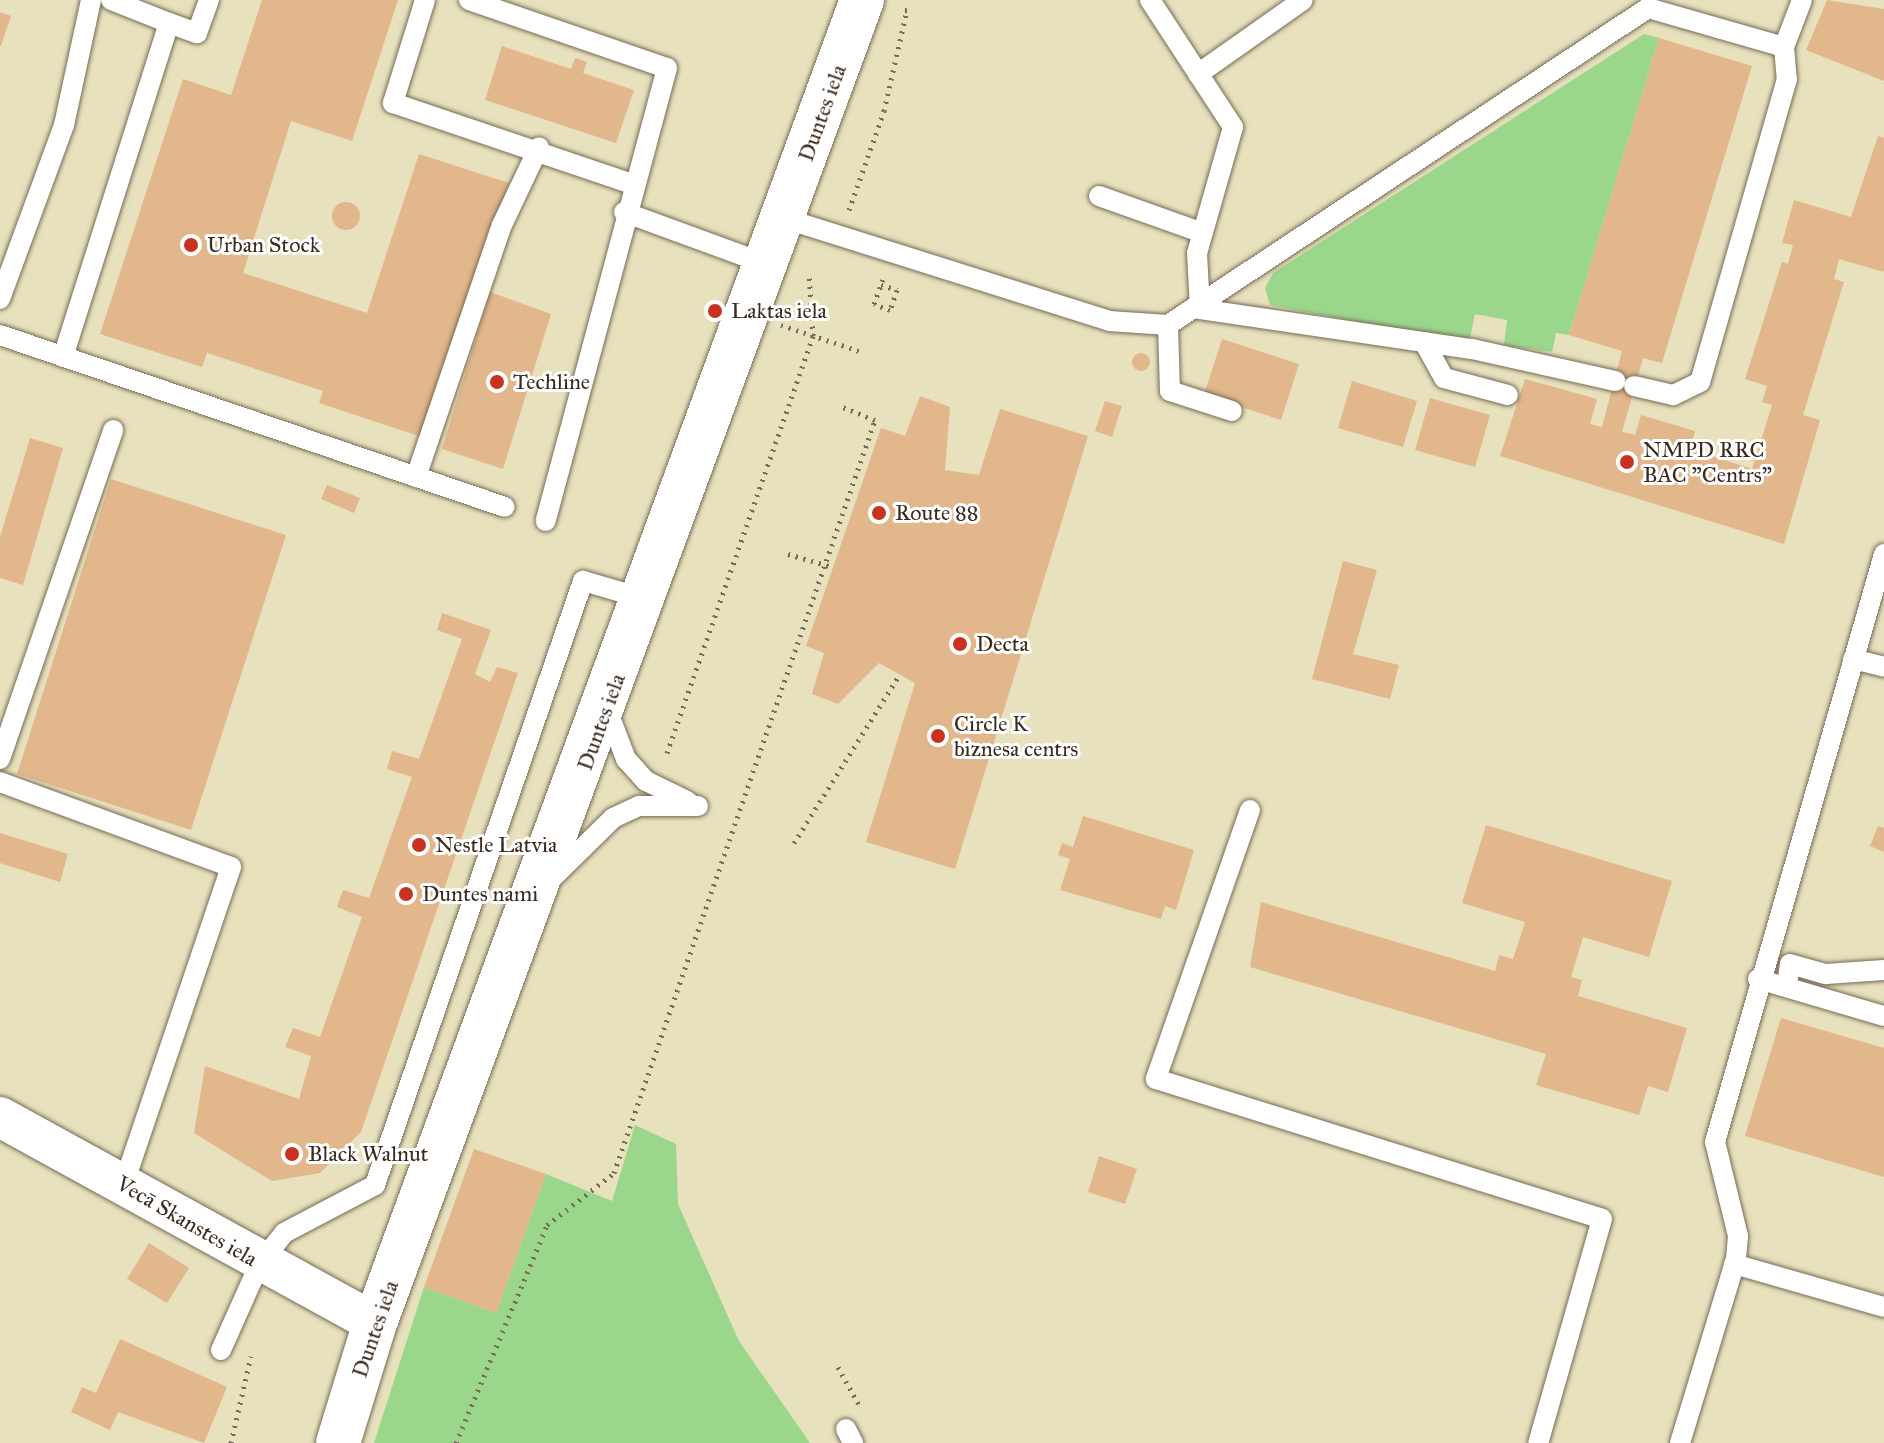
<!DOCTYPE html>
<html>
<head>
<meta charset="utf-8">
<style>
  body { margin:0 }
  #map { position:relative; width:1884px; height:1443px; overflow:hidden; background:#e8e1bd; font-family:"IM FELL Great Primer",serif }
  div>[style] { position:absolute }
  .green>* { inset:0; background:#9bd78b }
  .building>* { inset:0; background:#e1b78b }
  .round { border-radius:50% }
  .path>* { height:5px; margin-top:-2.5px; transform-origin:0; background:repeating-linear-gradient(90deg,#786a56 0 2px,transparent 0 8px) }
  .roads { filter:drop-shadow(0 0 2px #786a56) drop-shadow(0 0 2px #786a56) }
  .lane>* { height:20px; margin:-10px; padding:0 10px; transform-origin:10px; border-radius:10px; background:#fff }
  .street>* { height:40px; margin:-20px; padding:0 20px; transform-origin:20px; border-radius:20px; background:#fff }
  .primary>* { height:44px; margin:-22px; padding:0 22px; transform-origin:22px; border-radius:22px; background:#fff }
  .dots>* { width:22px; height:22px; translate:-50% -50%; box-sizing:border-box; border:4px solid #fff; border-radius:50% }
  span { translate:-50% -50%; white-space:nowrap; text-align:center; line-height:1.15; -webkit-text-stroke:6px #fff; paint-order:stroke }
  .street-label { font-size:22px; color:#3b2a1e }
  .poi-label { font-size:22px; color:#3b2a1e }
  .left { translate:0 -50%; text-align:left }
</style>
</head>
<body>
<div id="map">
  <div class="green">
    <i style="clip-path:polygon(1644px 34px,1659px 38px,1569px 335px,1556px 333px,1552px 352px,1504px 345px,1507px 320px,1475px 314px,1469px 343px,1270px 305px,1265px 288px,1273px 273px)"></i>
    <i style="clip-path:polygon(635px 1125px,676px 1144px,678px 1204px,739px 1341px,810px 1443px,374px 1443px,424px 1287px,496px 1313px,546px 1174px,612px 1201px)"></i>
  </div>
  <div class="building">
    <i style="clip-path:polygon(262px 0,398px 0,352px 141px,291px 121px,243px 273px,367px 313px,419px 154px,509px 183px,422px 437px,319px 403px,323px 391px,207px 353px,202px 367px,100px 334px,183px 79px,231px 95px)"></i>
    <i style="clip-path:polygon(1827px 0,1884px 9px,1884px 81px,1806px 50px)"></i>
    <i style="clip-path:polygon(0 12px,11px 16px,1px 46px,0 46px)"></i>
    <i style="clip-path:polygon(1659px 38px,1752px 66px,1662px 363px,1643px 358px,1622px 432px,1635px 435px,1641px 415px,1695px 431px,1690px 449px,1752px 469px,1772px 405px,1762px 402px,1767px 386px,1745px 379px,1782px 262px,1788px 264px,1793px 245px,1782px 243px,1794px 200px,1851px 217px,1878px 136px,1884px 138px,1884px 272px,1839px 259px,1834px 279px,1844px 282px,1803px 415px,1820px 420px,1784px 544px,1500px 456px,1525px 379px,1597px 399px,1590px 424px,1602px 427px,1622px 351px,1569px 335px)"></i>
    <i style="clip-path:polygon(502px 46px,571px 69px,575px 58px,587px 62px,583px 73px,634px 90px,616px 143px,485px 100px)"></i>
    <i class="round" style="left:332px;top:202px;width:28px;height:28px"></i>
    <i style="clip-path:polygon(490px 292px,551px 314px,503px 469px,442px 449px)"></i>
    <i style="clip-path:polygon(1222px 339px,1299px 364px,1281px 420px,1204px 395px)"></i>
    <i class="round" style="left:1132px;top:353px;width:18px;height:18px"></i>
    <i style="clip-path:polygon(1352px 381px,1417px 401px,1403px 447px,1338px 428px)"></i>
    <i style="clip-path:polygon(920px 396px,950px 407px,945px 470px,979px 475px,1000px 409px,1088px 436px,955px 869px,866px 842px,915px 683px,879px 663px,838px 704px,812px 694px,824px 653px,806px 646px,881px 428px,905px 436px)"></i>
    <i style="clip-path:polygon(1430px 398px,1490px 415px,1475px 467px,1415px 450px)"></i>
    <i style="clip-path:polygon(1105px 401px,1122px 406px,1112px 437px,1095px 431px)"></i>
    <i style="clip-path:polygon(30px 438px,63px 448px,23px 585px,0 578px,0 537px)"></i>
    <i style="clip-path:polygon(111px 479px,286px 535px,191px 830px,17px 774px)"></i>
    <i style="clip-path:polygon(327px 485px,360px 498px,354px 513px,321px 499px)"></i>
    <i style="clip-path:polygon(1343px 561px,1377px 570px,1353px 654px,1399px 665px,1390px 699px,1312px 679px)"></i>
    <i style="clip-path:polygon(442px 613px,491px 630px,475px 674px,490px 682px,497px 667px,518px 673px,361px 1132px,320px 1173px,272px 1181px,194px 1133px,205px 1066px,299px 1099px,311px 1056px,285px 1047px,293px 1028px,320px 1037px,362px 917px,337px 907px,343px 890px,369px 898px,412px 777px,387px 769px,392px 751px,419px 759px,462px 639px,437px 630px)"></i>
    <i style="clip-path:polygon(1083px 816px,1194px 850px,1176px 910px,1165px 906px,1161px 919px,1060px 890px,1070px 859px,1058px 855px,1062px 843px,1073px 847px)"></i>
    <i style="clip-path:polygon(1486px 825px,1672px 881px,1649px 957px,1583px 937px,1571px 977px,1582px 980px,1578px 996px,1687px 1028px,1668px 1092px,1648px 1086px,1639px 1115px,1536px 1085px,1546px 1054px,1250px 967px,1261px 902px,1495px 971px,1499px 955px,1513px 959px,1525px 922px,1462px 903px)"></i>
    <i style="clip-path:polygon(1878px 826px,1884px 828px,1884px 852px,1870px 846px)"></i>
    <i style="clip-path:polygon(0 833px,68px 854px,60px 882px,0 863px)"></i>
    <i style="clip-path:polygon(1781px 1018px,1884px 1048px,1884px 1177px,1745px 1136px)"></i>
    <i style="clip-path:polygon(474px 1149px,546px 1174px,496px 1313px,424px 1287px)"></i>
    <i style="clip-path:polygon(1099px 1156px,1137px 1169px,1125px 1204px,1088px 1192px)"></i>
    <i style="clip-path:polygon(149px 1243px,189px 1268px,167px 1303px,127px 1279px)"></i>
    <i style="clip-path:polygon(120px 1339px,227px 1387px,204px 1443px,118px 1412px,110px 1430px,71px 1412px,82px 1387px,96px 1393px)"></i>
  </div>
  <div class="path">
    <i style="left:849px;top:210px;width:105px;rotate:-70.5deg"></i>
    <i style="left:884px;top:111px;width:104px;rotate:-77.2deg"></i>
    <i style="left:907px;top:10px;width:8px;rotate:173deg"></i>
    <i style="left:881px;top:285px;width:17px;rotate:17deg"></i>
    <i style="left:897px;top:290px;width:21px;rotate:109deg"></i>
    <i style="left:890px;top:310px;width:17px;rotate:-159deg"></i>
    <i style="left:874px;top:304px;width:30px;rotate:-70deg"></i>
    <i style="left:781px;top:325px;width:82px;rotate:18.4deg"></i>
    <i style="left:788px;top:554px;width:47px;rotate:16.1deg"></i>
    <i style="left:667px;top:753px;width:442px;rotate:-70.7deg"></i>
    <i style="left:813px;top:336px;width:63px;rotate:-93.6deg"></i>
    <i style="left:794px;top:843px;width:199px;rotate:-57.9deg"></i>
    <i style="left:838px;top:1367px;width:43px;rotate:61.1deg"></i>
    <i style="left:231px;top:1443px;width:89px;rotate:-77.1deg"></i>
    <i style="left:456px;top:1443px;width:236px;rotate:-67.3deg"></i>
    <i style="left:547px;top:1225px;width:85px;rotate:-37.8deg"></i>
    <i style="left:614px;top:1173px;width:797px;rotate:-70.88deg"></i>
    <i style="left:875px;top:420px;width:38px;rotate:-158deg"></i>
  </div>
  <div class="roads">
    <div class="lane">
      <i style="left:111px;top:0;width:62px;rotate:21.6deg"></i>
      <i style="left:425px;top:0;width:108px;rotate:107.3deg"></i>
      <i style="left:393px;top:103px;width:252px;rotate:18.7deg"></i>
      <i style="left:469px;top:0;width:209px;rotate:19deg"></i>
      <i style="left:667px;top:68px;width:469px;rotate:105deg"></i>
      <i style="left:1150px;top:0;width:152px;rotate:56.8deg"></i>
      <i style="left:1233px;top:127px;width:131px;rotate:105.9deg"></i>
      <i style="left:1197px;top:253px;width:56px;rotate:86.9deg"></i>
      <i style="left:1200px;top:309px;width:275px;rotate:8.4deg"></i>
      <i style="left:1472px;top:349px;width:147px;rotate:12.6deg"></i>
      <i style="left:1784px;top:47px;width:50px;rotate:-69deg"></i>
      <i style="left:1198px;top:74px;width:128px;rotate:-35.2deg"></i>
      <i style="left:1099px;top:196px;width:110px;rotate:19.6deg"></i>
      <i style="left:624px;top:212px;width:148px;rotate:20.1deg"></i>
      <i style="left:780px;top:217px;width:345px;rotate:17.5deg"></i>
      <i style="left:1109px;top:321px;width:59px;rotate:3.9deg"></i>
      <i style="left:1168px;top:325px;width:575px;rotate:-33.44deg"></i>
      <i style="left:1648px;top:8px;width:141px;rotate:16deg"></i>
      <i style="left:1784px;top:47px;width:32px;rotate:85deg"></i>
      <i style="left:1787px;top:79px;width:315px;rotate:106deg"></i>
      <i style="left:1700px;top:382px;width:30px;rotate:154deg"></i>
      <i style="left:1673px;top:395px;width:40px;rotate:-167deg"></i>
      <i style="left:0;top:299px;width:185px;rotate:-69.8deg"></i>
      <i style="left:64px;top:125px;width:128px;rotate:-77.8deg"></i>
      <i style="left:1168px;top:325px;width:66px;rotate:88.3deg"></i>
      <i style="left:1170px;top:391px;width:65px;rotate:17.9deg"></i>
      <i style="left:0;top:335px;width:533px;rotate:18.81deg"></i>
      <i style="left:1424px;top:342px;width:41px;rotate:60.9deg"></i>
      <i style="left:1444px;top:378px;width:66px;rotate:14.9deg"></i>
      <i style="left:63px;top:357px;width:350px;rotate:-72.4deg"></i>
      <i style="left:169px;top:23px;width:30px;rotate:20deg"></i>
      <i style="left:197px;top:33px;width:35px;rotate:-70deg"></i>
      <i style="left:416px;top:477px;width:266px;rotate:-71.2deg"></i>
      <i style="left:502px;top:225px;width:86px;rotate:-64.6deg"></i>
      <i style="left:1853px;top:659px;width:32px;rotate:14deg"></i>
      <i style="left:606px;top:707px;width:56px;rotate:69deg"></i>
      <i style="left:626px;top:759px;width:30px;rotate:48deg"></i>
      <i style="left:646px;top:781px;width:46px;rotate:26deg"></i>
      <i style="left:0;top:759px;width:348px;rotate:-71deg"></i>
      <i style="left:0;top:782px;width:246px;rotate:20.2deg"></i>
      <i style="left:231px;top:867px;width:335px;rotate:108.7deg"></i>
      <i style="left:1250px;top:810px;width:285px;rotate:109.3deg"></i>
      <i style="left:1156px;top:1079px;width:467px;rotate:17.4deg"></i>
      <i style="left:1602px;top:1219px;width:233px;rotate:105.9deg"></i>
      <i style="left:550px;top:880px;width:88px;rotate:-44.5deg"></i>
      <i style="left:613px;top:818px;width:29px;rotate:-25deg"></i>
      <i style="left:639px;top:806px;width:59px"></i>
      <i style="left:1758px;top:979px;width:131px;rotate:16.4deg"></i>
      <i style="left:1787px;top:987px;width:23px;rotate:-83deg"></i>
      <i style="left:1790px;top:964px;width:37px;rotate:16deg"></i>
      <i style="left:1826px;top:974px;width:58px;rotate:-3.9deg"></i>
      <i style="left:1734px;top:1264px;width:156px;rotate:16deg"></i>
      <i style="left:221px;top:1350px;width:95px;rotate:-65.9deg"></i>
      <i style="left:260px;top:1263px;width:38px;rotate:-51deg"></i>
      <i style="left:284px;top:1233px;width:103px;rotate:-27.8deg"></i>
      <i style="left:375px;top:1185px;width:639px;rotate:-71deg"></i>
      <i style="left:583px;top:581px;width:65px;rotate:16.2deg"></i>
      <i style="left:846px;top:1429px;width:16px;rotate:63deg"></i>
      <i style="left:1680px;top:1443px;width:192px;rotate:-73.1deg"></i>
      <i style="left:1736px;top:1259px;width:23px;rotate:-85deg"></i>
      <i style="left:1738px;top:1236px;width:97px;rotate:-103.7deg"></i>
      <i style="left:1715px;top:1142px;width:612px;rotate:-73.96deg"></i>
    </div>
    <div class="street">
      <i style="left:0;top:1117px;width:428px;rotate:28.8deg"></i>
    </div>
    <div class="primary">
      <i style="left:338px;top:1443px;width:126px;rotate:-72.9deg"></i>
      <i style="left:375px;top:1323px;width:1410px;rotate:-69.79deg"></i>
    </div>
  </div>
  <div class="dots">
    <i style="left:191px;top:245px;background:#c8321e"></i>
    <i style="left:715px;top:311px;background:#c8321e"></i>
    <i style="left:497px;top:382px;background:#c8321e"></i>
    <i style="left:1627px;top:462px;background:#c8321e"></i>
    <i style="left:879px;top:513px;background:#c8321e"></i>
    <i style="left:960px;top:644px;background:#c8321e"></i>
    <i style="left:938px;top:736px;background:#c8321e"></i>
    <i style="left:419px;top:845px;background:#c8321e"></i>
    <i style="left:406px;top:894px;background:#c8321e"></i>
    <i style="left:292px;top:1154px;background:#c8321e"></i>
  </div>
  <div class="street-label">
    <span style="left:822px;top:113px;rotate:-70deg">Duntes iela</span>
    <span style="left:601px;top:722px;rotate:-70deg">Duntes iela</span>
    <span style="left:187px;top:1221px;rotate:30deg">Vecā Skanstes iela</span>
    <span style="left:375px;top:1329px;rotate:-71deg">Duntes iela</span>
  </div>
  <div class="poi-label">
    <span class="left" style="left:207px;top:245px">Urban Stock</span>
    <span class="left" style="left:731px;top:311px">Laktas iela</span>
    <span class="left" style="left:513px;top:382px">Techline</span>
    <span class="left" style="left:1643px;top:462px">NMPD RRC<br>BAC "Centrs"</span>
    <span class="left" style="left:895px;top:513px">Route 88</span>
    <span class="left" style="left:976px;top:644px">Decta</span>
    <span class="left" style="left:954px;top:736px">Circle K<br>biznesa centrs</span>
    <span class="left" style="left:435px;top:845px">Nestle Latvia</span>
    <span class="left" style="left:422px;top:894px">Duntes nami</span>
    <span class="left" style="left:308px;top:1154px">Black Walnut</span>
  </div>
</div>
</body>
</html>
